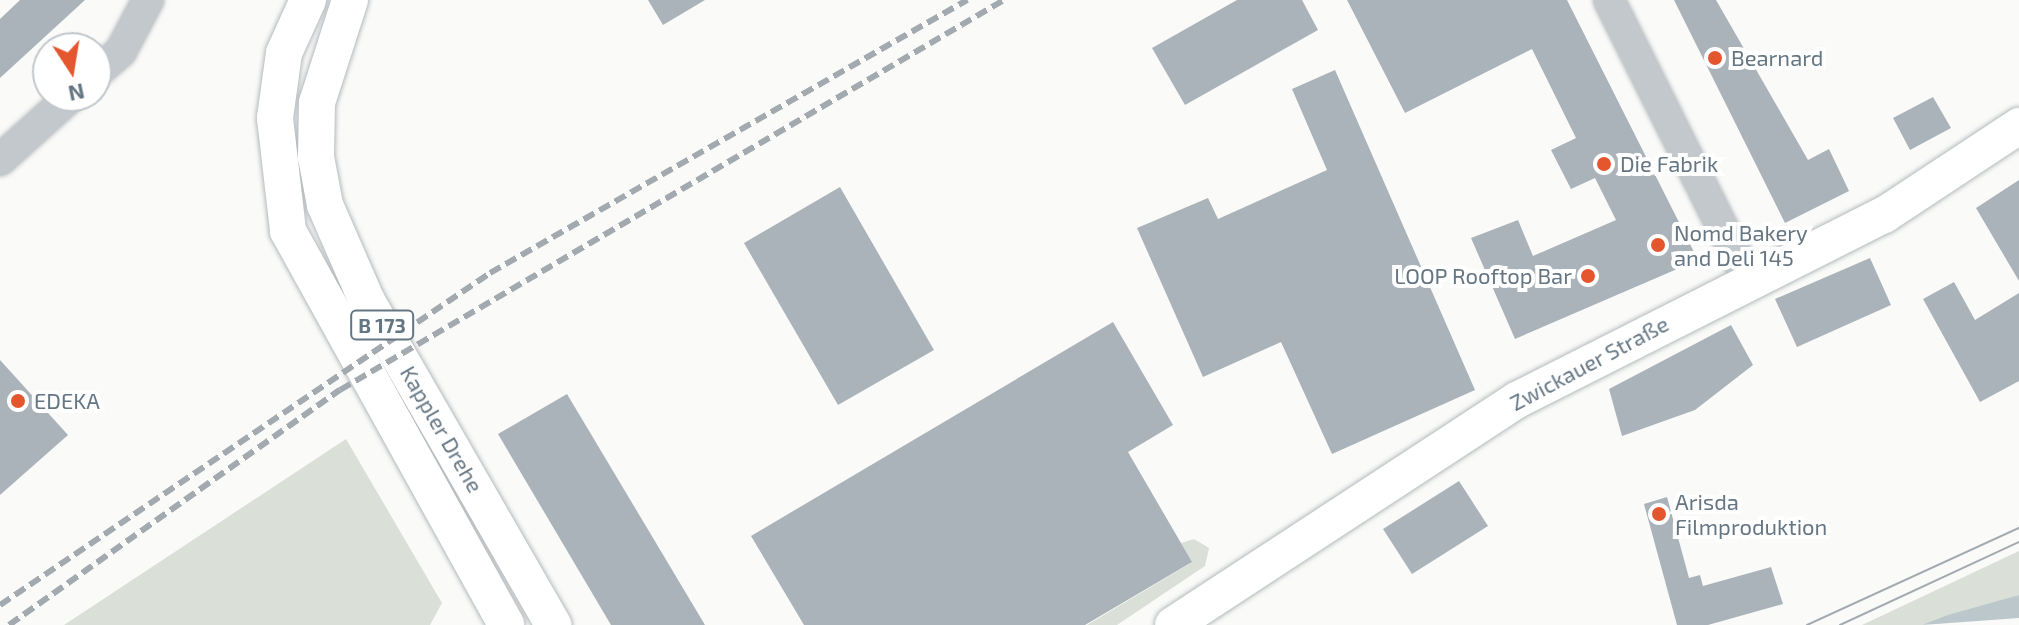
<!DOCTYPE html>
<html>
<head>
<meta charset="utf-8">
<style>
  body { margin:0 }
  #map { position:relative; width:2019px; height:625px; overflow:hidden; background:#fafaf8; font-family:"Exo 2",sans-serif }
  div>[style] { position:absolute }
  .green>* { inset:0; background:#dadfd7 }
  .water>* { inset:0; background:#bbc7cb }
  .building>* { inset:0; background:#aab3b9 }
  .roads { filter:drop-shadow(0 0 2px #b5babe) drop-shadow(0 0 2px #b5babe) }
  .minor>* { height:30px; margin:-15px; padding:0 15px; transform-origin:15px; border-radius:15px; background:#c3c8cc }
  .major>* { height:36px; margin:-18px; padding:0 18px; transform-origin:18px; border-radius:18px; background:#fff }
  .tram>* { height:2px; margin:-1px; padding:0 1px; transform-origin:1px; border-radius:1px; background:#a2aab0 }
  .rail>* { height:6px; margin-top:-3px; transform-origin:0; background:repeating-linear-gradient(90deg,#a2aab0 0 12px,transparent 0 18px) }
  .dots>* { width:22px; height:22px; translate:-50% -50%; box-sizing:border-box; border:4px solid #fff; border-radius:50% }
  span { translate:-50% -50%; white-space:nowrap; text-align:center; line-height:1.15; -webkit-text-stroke:8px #fff; paint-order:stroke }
  .shield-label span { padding:2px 6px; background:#fff; border:2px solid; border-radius:6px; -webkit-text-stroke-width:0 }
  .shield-label { font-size:20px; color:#657683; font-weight:700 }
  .poi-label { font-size:22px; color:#657683 }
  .left { translate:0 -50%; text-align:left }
  .right { translate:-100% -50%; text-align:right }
  .street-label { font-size:22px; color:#657683 }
  .north { position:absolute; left:32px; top:32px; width:80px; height:80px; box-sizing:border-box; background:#fff; border:2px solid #c1c8cd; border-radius:50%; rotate:168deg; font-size:22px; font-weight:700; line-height:32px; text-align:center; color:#657683 }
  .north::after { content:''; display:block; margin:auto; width:28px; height:36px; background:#e4572e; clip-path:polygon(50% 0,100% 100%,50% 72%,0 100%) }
</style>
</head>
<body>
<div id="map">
  <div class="green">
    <i style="clip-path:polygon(346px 439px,442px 603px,430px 625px,64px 625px)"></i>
    <i style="clip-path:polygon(1194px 539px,1209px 548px,1205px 566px,1117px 625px,1087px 625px,1191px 563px,1181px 543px)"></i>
    <i style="clip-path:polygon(2019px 551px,2019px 595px,1922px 625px,1862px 625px)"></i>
  </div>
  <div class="water">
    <i style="clip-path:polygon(2019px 595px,2019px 618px,1922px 625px,1948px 615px)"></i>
  </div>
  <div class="building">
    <i style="clip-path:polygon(20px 0,85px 0,0 78px,0 19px)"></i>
    <i style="clip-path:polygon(648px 0,705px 0,663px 25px)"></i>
    <i style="clip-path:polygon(1237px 0,1302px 0,1318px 30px,1185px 105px,1152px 48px)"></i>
    <i style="clip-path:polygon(1347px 0,1567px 0,1698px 260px,1515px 339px,1471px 238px,1518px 220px,1533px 256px,1616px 220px,1595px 178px,1571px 189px,1551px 150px,1576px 138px,1532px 49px,1405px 113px)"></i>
    <i style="clip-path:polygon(1674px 0,1716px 0,1808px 160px,1829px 149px,1849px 191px,1785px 223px)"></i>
    <i style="clip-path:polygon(1335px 70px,1475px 390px,1332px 454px,1281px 342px,1203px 377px,1137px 228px,1208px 198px,1218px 219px,1327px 170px,1292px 89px)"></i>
    <i style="clip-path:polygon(1933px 97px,1951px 128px,1910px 150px,1893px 118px)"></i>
    <i style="clip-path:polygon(2019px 180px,2019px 281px,1976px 208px)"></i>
    <i style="clip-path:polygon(840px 187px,934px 350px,838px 405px,744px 243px)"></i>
    <i style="clip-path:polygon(1870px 258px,1891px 305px,1797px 347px,1775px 299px)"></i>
    <i style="clip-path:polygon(1954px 282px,1975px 320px,2019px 293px,2019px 381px,1980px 402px,1923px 299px)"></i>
    <i style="clip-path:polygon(1113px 322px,1173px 425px,1128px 452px,1192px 562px,1085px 625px,804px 625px,751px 536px)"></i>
    <i style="clip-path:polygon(1731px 325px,1753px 365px,1695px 410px,1622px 436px,1609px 389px)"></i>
    <i style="clip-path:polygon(0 360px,68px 435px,0 495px)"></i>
    <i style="clip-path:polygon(567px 394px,705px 625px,611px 625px,498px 434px)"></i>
    <i style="clip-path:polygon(1459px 481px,1488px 526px,1412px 574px,1383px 529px)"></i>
    <i style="clip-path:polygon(1667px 497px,1689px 578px,1700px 575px,1703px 586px,1771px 567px,1783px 604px,1708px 625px,1677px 625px,1644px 504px)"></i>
  </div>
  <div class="roads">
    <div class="minor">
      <i style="left:1609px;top:0;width:314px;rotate:63.5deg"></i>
      <i style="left:96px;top:73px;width:33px;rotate:-41deg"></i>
      <i style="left:121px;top:51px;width:58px;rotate:-62.1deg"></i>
      <i style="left:0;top:160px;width:96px;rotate:-42deg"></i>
    </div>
    <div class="major">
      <i style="left:308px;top:0;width:58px;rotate:114.4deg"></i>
      <i style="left:284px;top:53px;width:66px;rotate:97.9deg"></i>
      <i style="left:275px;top:118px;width:114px;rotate:83.4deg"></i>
      <i style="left:288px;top:231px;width:450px;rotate:61deg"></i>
      <i style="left:350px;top:0;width:108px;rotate:107.8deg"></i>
      <i style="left:317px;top:103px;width:54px;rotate:91.1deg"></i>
      <i style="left:316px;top:157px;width:49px;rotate:79.4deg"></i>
      <i style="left:325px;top:205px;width:105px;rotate:66.4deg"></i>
      <i style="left:367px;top:301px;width:374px;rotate:60.1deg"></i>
      <i style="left:1173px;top:625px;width:411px;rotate:-33.2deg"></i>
      <i style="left:1517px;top:400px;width:411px;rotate:-26.8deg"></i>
      <i style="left:1884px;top:215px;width:162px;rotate:-33.4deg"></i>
    </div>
  </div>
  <div class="tram">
    <i style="left:1807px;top:625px;width:233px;rotate:-24.6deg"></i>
    <i style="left:1840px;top:625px;width:197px;rotate:-24.9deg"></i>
  </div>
  <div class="rail">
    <i style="left:0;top:605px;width:592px;rotate:-34.12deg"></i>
    <i style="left:490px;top:273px;width:550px;rotate:-29.78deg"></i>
    <i style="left:9px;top:625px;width:406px;rotate:-35.4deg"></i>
    <i style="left:340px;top:390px;width:770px;rotate:-30.43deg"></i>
  </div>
  <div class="dots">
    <i style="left:1715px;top:58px;background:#e4572e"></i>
    <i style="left:1604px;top:164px;background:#e4572e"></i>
    <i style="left:1658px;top:245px;background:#e4572e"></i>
    <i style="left:1588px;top:276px;background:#e4572e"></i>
    <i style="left:18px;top:401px;background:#e4572e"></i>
    <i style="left:1659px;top:514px;background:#e4572e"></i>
  </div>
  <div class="shield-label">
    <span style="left:382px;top:325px">B 173</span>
  </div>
  <div class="poi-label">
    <span class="left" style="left:1731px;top:58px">Bearnard</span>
    <span class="left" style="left:1620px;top:164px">Die Fabrik</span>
    <span class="left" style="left:1674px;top:245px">Nomd Bakery<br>and Deli 145</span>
    <span class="right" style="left:1572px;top:276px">LOOP Rooftop Bar</span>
    <span class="left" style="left:34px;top:401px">EDEKA</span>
    <span class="left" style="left:1675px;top:514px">Arisda<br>Filmproduktion</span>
  </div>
  <div class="street-label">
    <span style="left:1589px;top:363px;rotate:-28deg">Zwickauer Straße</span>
    <span style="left:442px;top:429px;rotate:60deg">Kappler Drehe</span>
  </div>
  <div class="north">N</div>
</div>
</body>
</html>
